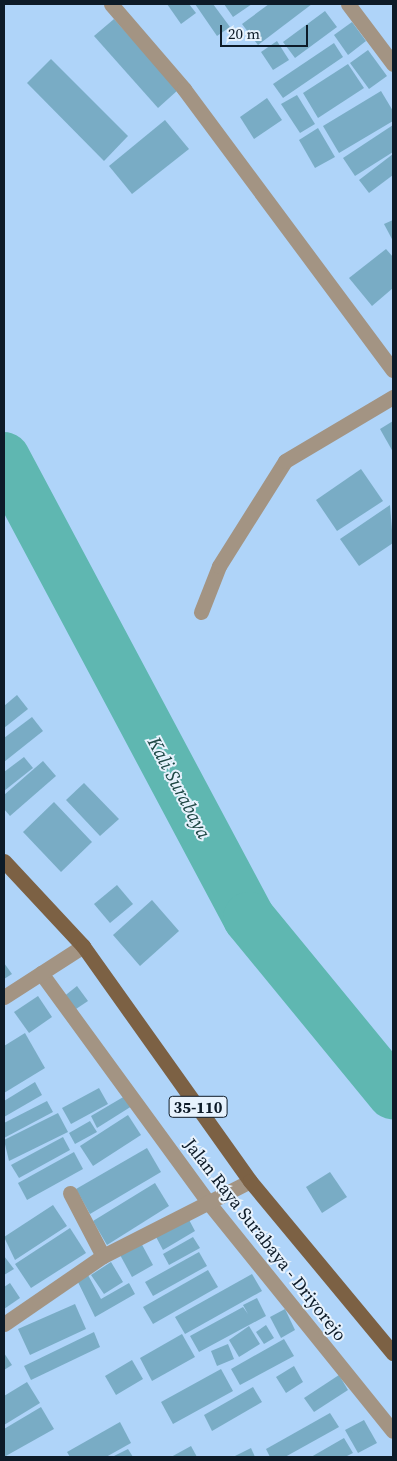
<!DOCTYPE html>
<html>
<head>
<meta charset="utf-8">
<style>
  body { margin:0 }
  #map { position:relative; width:397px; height:1461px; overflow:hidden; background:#afd4f9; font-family:"Source Serif 4",serif }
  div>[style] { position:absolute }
  .river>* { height:52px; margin:-26px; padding:0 26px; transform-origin:26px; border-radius:26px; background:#5fb7b1 }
  .building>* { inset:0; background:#79acc5 }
  .street>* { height:15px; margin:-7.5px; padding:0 7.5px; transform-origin:7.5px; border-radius:7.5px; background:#a39483 }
  .primary>* { height:15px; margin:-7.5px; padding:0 7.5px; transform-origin:7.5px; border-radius:7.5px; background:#7c6144 }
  span { translate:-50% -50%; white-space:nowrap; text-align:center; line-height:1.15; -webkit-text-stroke:4px #e7f2fd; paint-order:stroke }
  .shield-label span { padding:1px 4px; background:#e7f2fd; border:1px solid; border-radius:4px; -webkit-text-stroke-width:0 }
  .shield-label { font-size:16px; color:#0d1b28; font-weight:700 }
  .street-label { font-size:18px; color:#0d1b28 }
  .water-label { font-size:19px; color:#1d4643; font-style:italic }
  .frame { position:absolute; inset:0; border:5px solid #0d1b28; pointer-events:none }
  .scale { position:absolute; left:220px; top:25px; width:88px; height:22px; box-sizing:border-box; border:2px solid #0d1b28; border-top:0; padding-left:6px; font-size:15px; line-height:18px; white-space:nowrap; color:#0d1b28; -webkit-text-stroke:4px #e7f2fd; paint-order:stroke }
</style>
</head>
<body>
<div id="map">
  <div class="river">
    <i style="left:4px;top:458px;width:521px;rotate:61.96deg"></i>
    <i style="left:249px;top:918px;width:227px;rotate:50.6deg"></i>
  </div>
  <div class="building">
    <i style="clip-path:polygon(167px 4px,189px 4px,196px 13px,181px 24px)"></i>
    <i style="clip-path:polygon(195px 4px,213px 4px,230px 27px,217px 36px)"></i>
    <i style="clip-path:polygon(224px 4px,252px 4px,233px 17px)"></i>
    <i style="clip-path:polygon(269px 4px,312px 4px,258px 45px,242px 24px)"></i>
    <i style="clip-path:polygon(325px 11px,337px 27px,295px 58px,283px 42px)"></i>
    <i style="clip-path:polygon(114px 19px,178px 90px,158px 108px,94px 36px)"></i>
    <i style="clip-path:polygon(352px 22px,366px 41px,348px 55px,334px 35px)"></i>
    <i style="clip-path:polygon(277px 41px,289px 60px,273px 70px,261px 52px)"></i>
    <i style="clip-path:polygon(334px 43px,343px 57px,283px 98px,273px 84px)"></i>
    <i style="clip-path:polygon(368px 50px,387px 76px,369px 89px,350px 63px)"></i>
    <i style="clip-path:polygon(51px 59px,128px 136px,104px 161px,27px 83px)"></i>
    <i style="clip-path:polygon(348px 64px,364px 88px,318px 118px,303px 93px)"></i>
    <i style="clip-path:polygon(381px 91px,393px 111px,393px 121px,339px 153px,323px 126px)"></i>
    <i style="clip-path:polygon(297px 95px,315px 124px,300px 133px,281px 104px)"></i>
    <i style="clip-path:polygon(267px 98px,282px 120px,254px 139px,240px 117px)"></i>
    <i style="clip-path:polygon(165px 120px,189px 149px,132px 194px,109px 166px)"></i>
    <i style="clip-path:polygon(393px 125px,393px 152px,355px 176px,343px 158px)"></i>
    <i style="clip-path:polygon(318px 128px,335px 157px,315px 168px,299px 140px)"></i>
    <i style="clip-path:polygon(393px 154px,393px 175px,369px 193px,359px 180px)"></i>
    <i style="clip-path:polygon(393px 220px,393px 241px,384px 224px)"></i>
    <i style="clip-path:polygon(386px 249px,393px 257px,393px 288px,372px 306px,349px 278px)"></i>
    <i style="clip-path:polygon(393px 421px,393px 452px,380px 429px)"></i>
    <i style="clip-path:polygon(361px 469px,383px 501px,337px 531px,316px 500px)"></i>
    <i style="clip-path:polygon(390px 505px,393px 543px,359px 566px,340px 539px)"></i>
    <i style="clip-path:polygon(17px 695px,28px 709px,4px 728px,4px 706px)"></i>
    <i style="clip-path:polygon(32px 717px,43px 731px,4px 762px,4px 738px)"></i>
    <i style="clip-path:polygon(24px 757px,33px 768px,4px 791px,4px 772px)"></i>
    <i style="clip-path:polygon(43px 761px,56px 776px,10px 816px,4px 809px,4px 795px)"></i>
    <i style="clip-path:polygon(84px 783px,119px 819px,100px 836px,66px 800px)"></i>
    <i style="clip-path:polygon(54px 802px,92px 842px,61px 872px,23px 832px)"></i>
    <i style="clip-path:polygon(117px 885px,133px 904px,110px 923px,94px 904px)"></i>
    <i style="clip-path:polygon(152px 900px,179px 931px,140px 966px,113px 935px)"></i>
    <i style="clip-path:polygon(4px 963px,12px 974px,4px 979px)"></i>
    <i style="clip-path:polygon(77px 986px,88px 1001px,73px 1011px,62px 998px)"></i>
    <i style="clip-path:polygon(38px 996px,52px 1017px,29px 1033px,14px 1012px)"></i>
    <i style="clip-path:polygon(25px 1033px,45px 1068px,4px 1093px,4px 1046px)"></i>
    <i style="clip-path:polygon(35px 1082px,42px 1095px,4px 1117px,4px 1101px)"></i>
    <i style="clip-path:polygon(99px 1088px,108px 1104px,71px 1124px,62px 1108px)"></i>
    <i style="clip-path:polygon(125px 1096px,132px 1106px,97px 1128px,91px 1116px)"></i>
    <i style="clip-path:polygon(47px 1101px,53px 1112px,4px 1138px,4px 1123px)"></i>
    <i style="clip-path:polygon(58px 1113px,68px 1132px,9px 1161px,4px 1140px)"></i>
    <i style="clip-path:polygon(128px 1115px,141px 1135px,93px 1166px,80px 1146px)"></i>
    <i style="clip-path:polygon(90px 1121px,97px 1132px,75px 1144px,69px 1133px)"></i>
    <i style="clip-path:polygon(63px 1137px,70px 1150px,19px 1178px,11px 1165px)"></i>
    <i style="clip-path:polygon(147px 1148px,161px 1172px,90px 1214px,76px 1189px)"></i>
    <i style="clip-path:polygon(74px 1152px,83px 1169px,27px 1200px,18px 1183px)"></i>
    <i style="clip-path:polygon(330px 1172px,347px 1197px,322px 1213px,306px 1187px)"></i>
    <i style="clip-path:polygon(155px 1183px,169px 1206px,107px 1245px,93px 1221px)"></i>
    <i style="clip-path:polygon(53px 1205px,67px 1226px,15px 1260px,4px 1237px)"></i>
    <i style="clip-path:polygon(187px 1216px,195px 1231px,163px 1250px,155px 1235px)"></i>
    <i style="clip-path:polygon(70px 1228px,86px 1253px,31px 1288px,15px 1264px)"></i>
    <i style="clip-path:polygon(193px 1237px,200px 1248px,169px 1265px,163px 1254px)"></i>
    <i style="clip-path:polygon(140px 1241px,153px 1265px,132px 1277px,119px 1253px)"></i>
    <i style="clip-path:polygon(199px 1252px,207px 1266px,153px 1296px,145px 1282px)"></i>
    <i style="clip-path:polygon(4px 1256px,14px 1269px,4px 1275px)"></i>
    <i style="clip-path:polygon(111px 1262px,123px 1282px,104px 1294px,91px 1275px)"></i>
    <i style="clip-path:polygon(208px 1270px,218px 1287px,153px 1324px,143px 1307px)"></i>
    <i style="clip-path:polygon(252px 1274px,262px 1291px,185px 1334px,175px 1317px)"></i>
    <i style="clip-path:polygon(88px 1275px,101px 1299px,129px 1283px,135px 1294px,95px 1317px,77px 1280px)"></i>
    <i style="clip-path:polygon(10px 1283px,20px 1298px,4px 1309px,4px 1287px)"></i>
    <i style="clip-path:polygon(257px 1298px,266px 1316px,199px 1352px,190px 1336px,243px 1307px,248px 1314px,243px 1305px)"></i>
    <i style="clip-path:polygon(75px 1304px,86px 1329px,30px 1355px,18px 1329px)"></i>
    <i style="clip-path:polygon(285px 1309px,295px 1330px,281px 1338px,270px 1317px)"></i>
    <i style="clip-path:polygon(266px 1325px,274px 1338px,264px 1344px,256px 1332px)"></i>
    <i style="clip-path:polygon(249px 1326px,260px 1344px,239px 1357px,229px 1340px)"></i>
    <i style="clip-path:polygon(94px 1332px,100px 1347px,31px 1380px,24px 1366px)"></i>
    <i style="clip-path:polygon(182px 1334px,195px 1357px,152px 1381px,140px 1358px)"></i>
    <i style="clip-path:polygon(284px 1339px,294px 1356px,240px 1385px,231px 1369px)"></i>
    <i style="clip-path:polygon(228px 1344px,234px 1359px,217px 1366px,211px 1351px)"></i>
    <i style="clip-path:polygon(4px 1353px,12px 1365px,4px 1370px)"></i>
    <i style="clip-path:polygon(132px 1360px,143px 1379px,116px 1395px,105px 1376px)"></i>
    <i style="clip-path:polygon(294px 1366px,303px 1382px,286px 1393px,276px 1377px)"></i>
    <i style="clip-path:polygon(221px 1369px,233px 1391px,173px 1424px,161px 1402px)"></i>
    <i style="clip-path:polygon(339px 1375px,348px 1390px,314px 1412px,304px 1398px)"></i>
    <i style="clip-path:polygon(27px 1382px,40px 1403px,4px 1425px,4px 1396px)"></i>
    <i style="clip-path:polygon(253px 1387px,262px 1402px,212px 1431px,204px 1415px)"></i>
    <i style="clip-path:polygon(41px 1407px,54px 1429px,4px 1457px,4px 1429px)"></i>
    <i style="clip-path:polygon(330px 1413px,339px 1427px,285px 1457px,270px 1457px,266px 1449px)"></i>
    <i style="clip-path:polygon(364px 1420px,377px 1443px,358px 1453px,345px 1430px)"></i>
    <i style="clip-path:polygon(120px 1422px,131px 1443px,106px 1457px,70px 1457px,67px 1452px)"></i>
    <i style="clip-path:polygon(344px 1438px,353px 1453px,345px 1457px,311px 1457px)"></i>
    <i style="clip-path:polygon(191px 1446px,197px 1457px,171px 1457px)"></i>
    <i style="clip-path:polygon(251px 1448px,255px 1457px,233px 1457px)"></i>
    <i style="clip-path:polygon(128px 1449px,133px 1457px,112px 1457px)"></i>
  </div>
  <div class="street">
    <i style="left:111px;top:4px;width:112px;rotate:49.3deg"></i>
    <i style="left:184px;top:89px;width:350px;rotate:53.4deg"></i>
    <i style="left:348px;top:4px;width:75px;rotate:53.1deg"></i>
    <i style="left:201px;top:612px;width:49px;rotate:-68.6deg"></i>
    <i style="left:219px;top:566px;width:124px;rotate:-57.8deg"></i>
    <i style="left:285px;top:461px;width:126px;rotate:-30.7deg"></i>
    <i style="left:41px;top:973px;width:283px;rotate:53.9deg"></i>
    <i style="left:208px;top:1202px;width:294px;rotate:51.1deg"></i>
    <i style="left:4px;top:997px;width:94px;rotate:-32.8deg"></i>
    <i style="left:70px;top:1193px;width:71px;rotate:62.4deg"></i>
    <i style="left:4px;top:1324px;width:120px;rotate:-34.5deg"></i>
    <i style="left:103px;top:1256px;width:165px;rotate:-27deg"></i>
  </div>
  <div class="primary">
    <i style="left:4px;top:861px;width:116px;rotate:47.1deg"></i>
    <i style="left:83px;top:946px;width:288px;rotate:54.6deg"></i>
    <i style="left:250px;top:1181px;width:224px;rotate:50.3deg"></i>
  </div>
  <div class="shield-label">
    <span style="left:198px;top:1107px">35-110</span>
  </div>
  <div class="street-label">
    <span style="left:265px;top:1240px;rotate:52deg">Jalan Raya Surabaya - Driyorejo</span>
  </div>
  <div class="water-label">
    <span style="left:179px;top:788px;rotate:62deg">Kali Surabaya</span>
  </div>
  <div class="frame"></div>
  <div class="scale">20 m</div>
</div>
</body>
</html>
